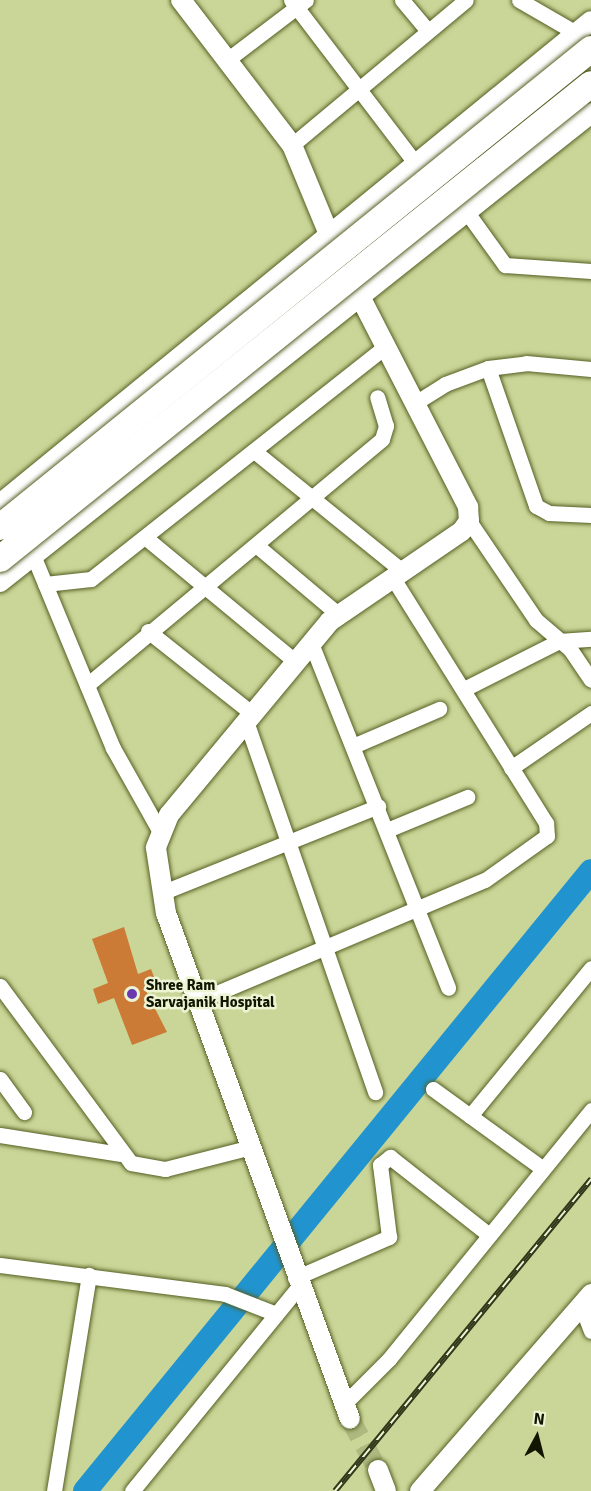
<!DOCTYPE html>
<html>
<head>
<meta charset="utf-8">
<style>
  body { margin:0 }
  #map { position:relative; width:591px; height:1491px; overflow:hidden; background:#cad697; font-family:Signika,sans-serif }
  div>[style] { position:absolute }
  .river>* { height:24px; margin:-12px; padding:0 12px; transform-origin:12px; border-radius:12px; background:#2194cf }
  .building>* { inset:0; background:#cc7b36 }
  .tertiary-tunnel>* { height:20px; margin-top:-10px; transform-origin:0; background:repeating-linear-gradient(90deg,#aeb980 0 20px,transparent 0 30px) }
  .roads { filter:drop-shadow(0 0 2px #566024) drop-shadow(0 0 2px #566024) }
  .minor>* { height:15px; margin:-7.5px; padding:0 7.5px; transform-origin:7.5px; border-radius:7.5px; background:#fff }
  .tertiary>* { height:20px; margin:-10px; padding:0 10px; transform-origin:10px; border-radius:10px; background:#fff }
  .rail>* { height:6px; margin-top:-3px; transform-origin:0; background:repeating-linear-gradient(90deg,#ecf4d4 0 11px,#313519 0 22px); box-sizing:border-box; border-block:2px solid #313519 }
  .bridges { filter:drop-shadow(0 0 2px #566024) drop-shadow(0 0 2px #566024) }
  .trunk-bridge>* { height:26px; margin:-13px; padding:0 13px; transform-origin:13px; border-radius:13px; background:#fff }
  .dots>* { width:16px; height:16px; translate:-50% -50%; box-sizing:border-box; border:3px solid #ecf4d4; border-radius:50% }
  span { translate:-50% -50%; white-space:nowrap; text-align:center; line-height:1.15; -webkit-text-stroke:5px #ecf4d4; paint-order:stroke }
  .poi-label { font-size:15px; color:#121500; font-weight:700 }
  .left { translate:0 -50%; text-align:left }
  .north { position:absolute; left:507px; top:1407px; width:60px; height:60px; -webkit-text-stroke:4px #ecf4d4; paint-order:stroke; rotate:7deg; font-size:16px; font-weight:700; line-height:24px; text-align:center; color:#121500 }
  .north::after { content:''; display:block; margin:auto; width:21px; height:27px; background:#121500; clip-path:polygon(50% 0,100% 100%,50% 72%,0 100%) }
</style>
</head>
<body>
<div id="map">
  <div class="river">
    <i style="left:85px;top:1491px;width:800px;rotate:-50.78deg"></i>
  </div>
  <div class="building">
    <i style="clip-path:polygon(124px 927px,138px 974px,151px 969px,157px 985px,145px 989px,167px 1032px,132px 1045px,114px 998px,98px 1004px,93px 989px,108px 983px,92px 939px)"></i>
  </div>
  <div class="tertiary-tunnel">
    <i style="left:350px;top:1419px;width:58px;rotate:61.2deg"></i>
  </div>
  <div class="roads">
    <div class="minor">
      <i style="left:291px;top:0;width:205px;rotate:52.7deg"></i>
      <i style="left:402px;top:0;width:39px;rotate:50deg"></i>
      <i style="left:519px;top:0;width:66px;rotate:30.1deg"></i>
      <i style="left:227px;top:60px;width:99px;rotate:-37.2deg"></i>
      <i style="left:292px;top:145px;width:226px;rotate:-39.8deg"></i>
      <i style="left:466px;top:211px;width:67px;rotate:54.2deg"></i>
      <i style="left:505px;top:265px;width:86px;rotate:4deg"></i>
      <i style="left:488px;top:368px;width:146px;rotate:70.8deg"></i>
      <i style="left:536px;top:506px;width:15px;rotate:28deg"></i>
      <i style="left:549px;top:513px;width:42px;rotate:2.7deg"></i>
      <i style="left:415px;top:403px;width:36px;rotate:-32deg"></i>
      <i style="left:445px;top:384px;width:46px;rotate:-20.4deg"></i>
      <i style="left:488px;top:368px;width:38px;rotate:-7deg"></i>
      <i style="left:526px;top:363px;width:65px;rotate:5.3deg"></i>
      <i style="left:254px;top:451px;width:191px;rotate:39deg"></i>
      <i style="left:469px;top:521px;width:120px;rotate:55.9deg"></i>
      <i style="left:536px;top:620px;width:45px;rotate:40.5deg"></i>
      <i style="left:570px;top:649px;width:37px;rotate:56deg"></i>
      <i style="left:146px;top:538px;width:195px;rotate:39.6deg"></i>
      <i style="left:256px;top:545px;width:107px;rotate:40.1deg"></i>
      <i style="left:33px;top:555px;width:209px;rotate:67.5deg"></i>
      <i style="left:113px;top:748px;width:94px;rotate:60.7deg"></i>
      <i style="left:45px;top:584px;width:46px;rotate:-6.2deg"></i>
      <i style="left:91px;top:579px;width:375px;rotate:-38.3deg"></i>
      <i style="left:148px;top:631px;width:135px;rotate:38.4deg"></i>
      <i style="left:311px;top:643px;width:371px;rotate:68.3deg"></i>
      <i style="left:87px;top:685px;width:384px;rotate:-39.8deg"></i>
      <i style="left:382px;top:439px;width:14px;rotate:-73deg"></i>
      <i style="left:386px;top:426px;width:30px;rotate:-107deg"></i>
      <i style="left:464px;top:689px;width:106px;rotate:-26.8deg"></i>
      <i style="left:559px;top:641px;width:32px;rotate:-4deg"></i>
      <i style="left:247px;top:724px;width:390px;rotate:70.8deg"></i>
      <i style="left:353px;top:746px;width:94px;rotate:-23.3deg"></i>
      <i style="left:511px;top:768px;width:97px;rotate:-34.5deg"></i>
      <i style="left:387px;top:830px;width:87px;rotate:-22.4deg"></i>
      <i style="left:161px;top:893px;width:234px;rotate:-21.8deg"></i>
      <i style="left:0;top:986px;width:220px;rotate:53.5deg"></i>
      <i style="left:131px;top:1163px;width:35px;rotate:10deg"></i>
      <i style="left:165px;top:1169px;width:89px;rotate:-14.3deg"></i>
      <i style="left:198px;top:1001px;width:311px;rotate:-22.9deg"></i>
      <i style="left:485px;top:880px;width:76px;rotate:-35.4deg"></i>
      <i style="left:547px;top:836px;width:13px;rotate:-94deg"></i>
      <i style="left:546px;top:823px;width:290px;rotate:-122deg"></i>
      <i style="left:0;top:1079px;width:41px;rotate:54deg"></i>
      <i style="left:433px;top:1089px;width:136px;rotate:36deg"></i>
      <i style="left:470px;top:1116px;width:191px;rotate:-50.7deg"></i>
      <i style="left:0;top:1135px;width:121px;rotate:9deg"></i>
      <i style="left:0;top:1265px;width:227px;rotate:7.3deg"></i>
      <i style="left:225px;top:1294px;width:55px;rotate:21.4deg"></i>
      <i style="left:295px;top:1278px;width:103px;rotate:-23.6deg"></i>
      <i style="left:389px;top:1237px;width:73px;rotate:-97.1deg"></i>
      <i style="left:380px;top:1165px;width:13px;rotate:-39deg"></i>
      <i style="left:390px;top:1157px;width:126px;rotate:38.2deg"></i>
      <i style="left:581px;top:1305px;width:28px;rotate:69deg"></i>
      <i style="left:344px;top:1404px;width:64px;rotate:-45deg"></i>
      <i style="left:389px;top:1359px;width:321px;rotate:-50.9deg"></i>
      <i style="left:54px;top:1491px;width:219px;rotate:-80.8deg"></i>
      <i style="left:132px;top:1491px;width:264px;rotate:-50.8deg"></i>
    </div>
    <div class="tertiary">
      <i style="left:181px;top:0;width:183px;rotate:52.6deg"></i>
      <i style="left:292px;top:145px;width:107px;rotate:67.5deg"></i>
      <i style="left:333px;top:244px;width:296px;rotate:62.8deg"></i>
      <i style="left:468px;top:507px;width:14px;rotate:86deg"></i>
      <i style="left:469px;top:521px;width:12px;rotate:125deg"></i>
      <i style="left:462px;top:531px;width:160px;rotate:145.7deg"></i>
      <i style="left:330px;top:621px;width:252px;rotate:129.7deg"></i>
      <i style="left:169px;top:815px;width:35px;rotate:112deg"></i>
      <i style="left:156px;top:848px;width:66px;rotate:81.3deg"></i>
      <i style="left:166px;top:913px;width:538px;rotate:70.02deg"></i>
      <i style="left:0;top:504px;width:763px;rotate:-39.26deg"></i>
      <i style="left:0;top:582px;width:754px;rotate:-38.43deg"></i>
      <i style="left:378px;top:1470px;width:22px;rotate:69deg"></i>
      <i style="left:420px;top:1491px;width:261px;rotate:-49deg"></i>
    </div>
  </div>
  <div class="rail">
    <i style="left:335px;top:1491px;width:404px;rotate:-50.6deg"></i>
  </div>
  <div class="bridges">
    <div class="trunk-bridge">
      <i style="left:0;top:527px;width:760px;rotate:-38.97deg"></i>
      <i style="left:0;top:559px;width:758px;rotate:-38.79deg"></i>
    </div>
  </div>
  <div class="dots">
    <i style="left:132px;top:994px;background:#6939b0"></i>
  </div>
  <div class="poi-label">
    <span class="left" style="left:146px;top:994px">Shree Ram<br>Sarvajanik Hospital</span>
  </div>
  <div class="north">N</div>
</div>
</body>
</html>
